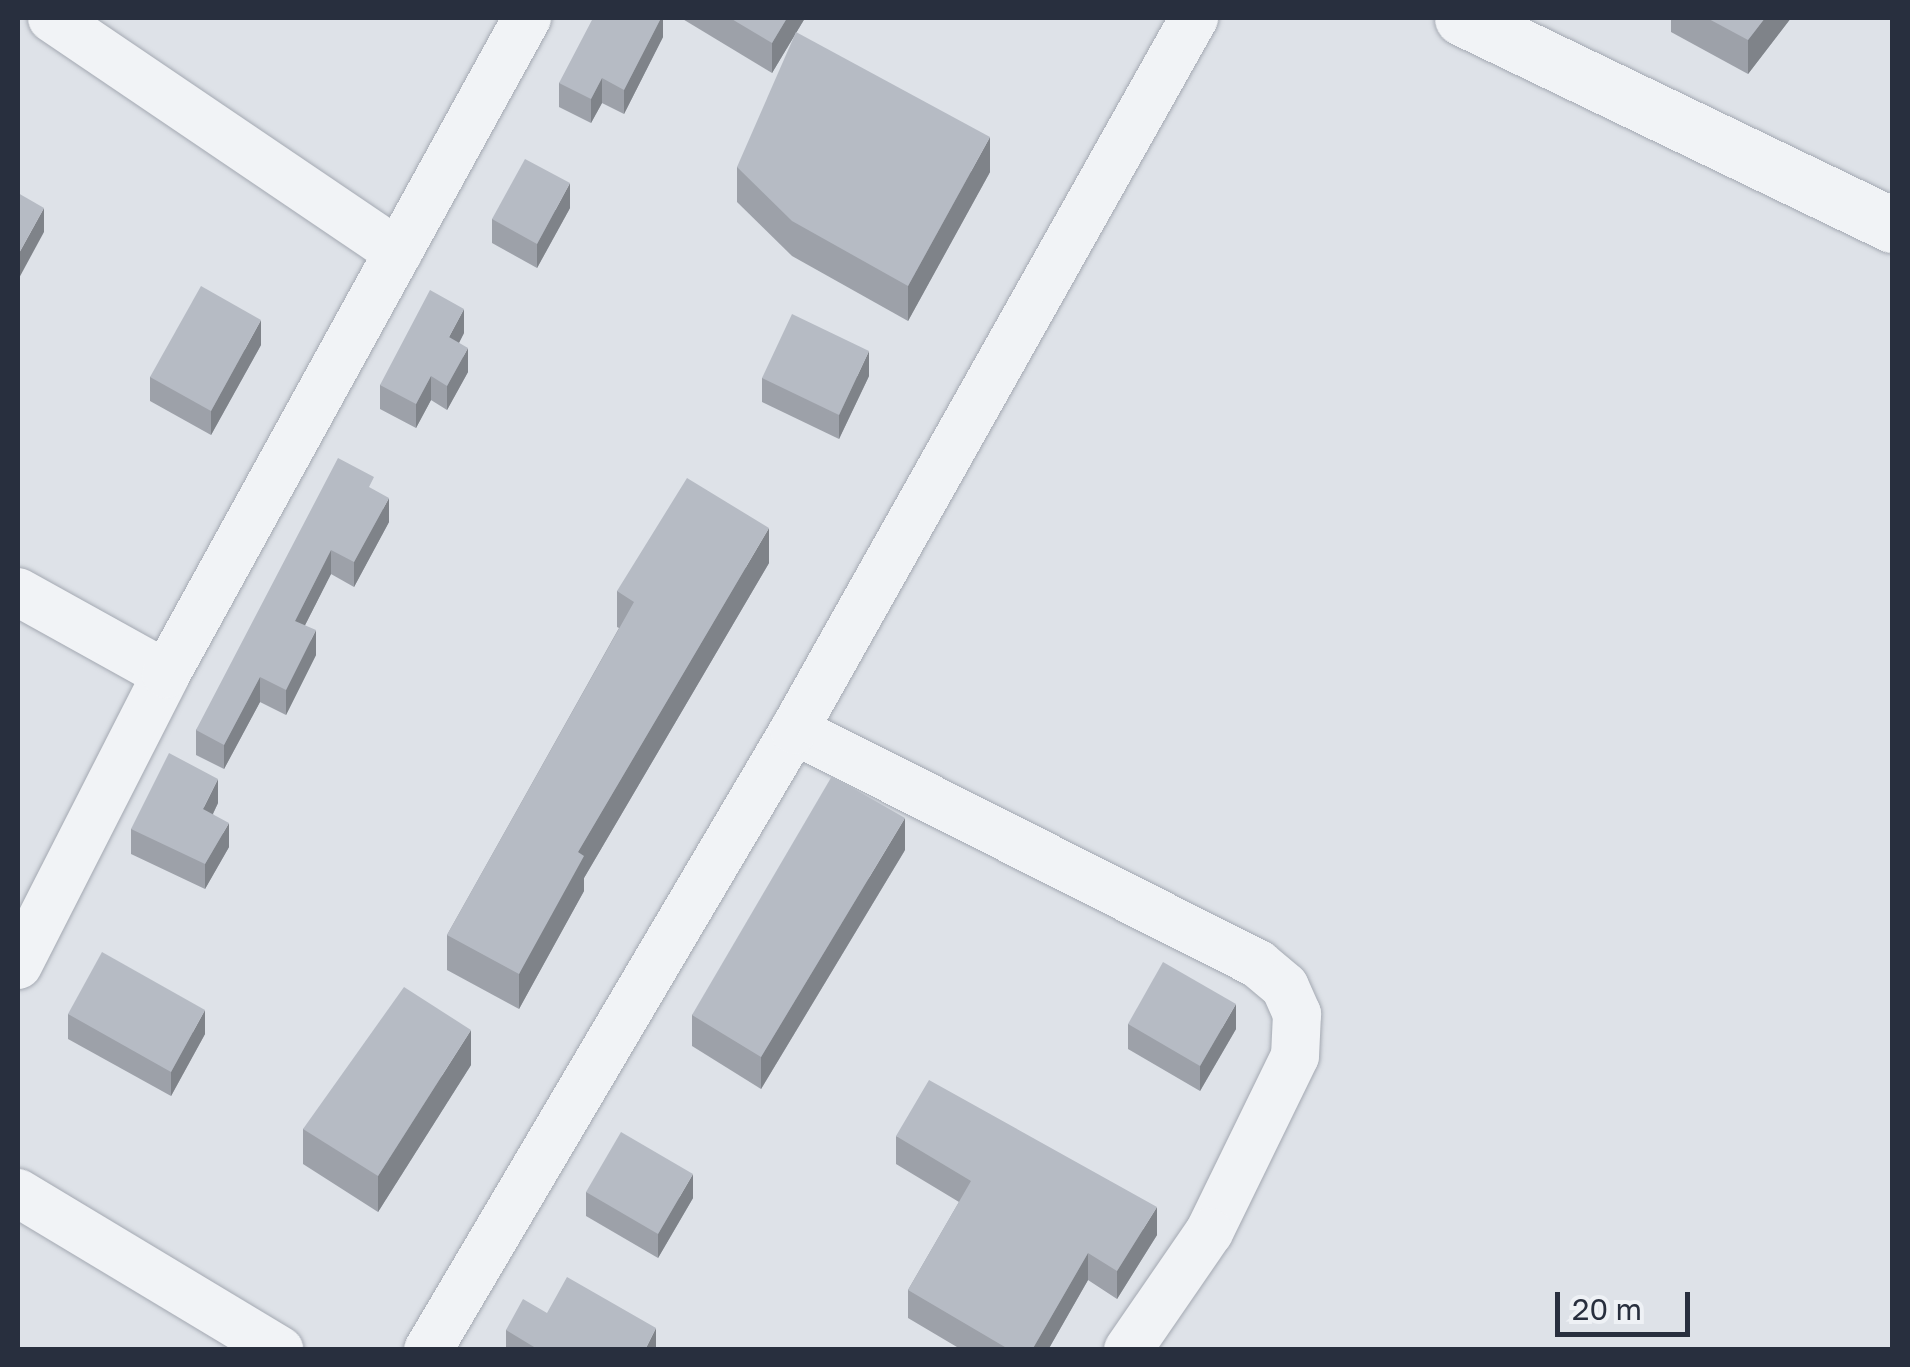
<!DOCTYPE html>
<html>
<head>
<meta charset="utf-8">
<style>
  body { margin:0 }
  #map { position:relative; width:1910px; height:1367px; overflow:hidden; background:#dee2e8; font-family:"Golos Text",sans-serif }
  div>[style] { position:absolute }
  .roads { filter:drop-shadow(0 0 2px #a4a9b2) drop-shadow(0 0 2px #a4a9b2) }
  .minor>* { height:48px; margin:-24px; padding:0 24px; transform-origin:24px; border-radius:24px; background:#f1f3f6 }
  .tertiary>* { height:55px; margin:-27.5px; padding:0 27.5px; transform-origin:27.5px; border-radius:27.5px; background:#f1f3f6 }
  .wall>* { inset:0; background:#9da1a9 }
  .shaded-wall>* { inset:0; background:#7f8389 }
  .building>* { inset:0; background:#b6bbc4 }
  span { translate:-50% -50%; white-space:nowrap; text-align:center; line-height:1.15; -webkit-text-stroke:9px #eef1f5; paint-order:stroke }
  .frame { position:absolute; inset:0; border:20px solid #282f3e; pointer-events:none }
  .scale { position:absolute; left:1555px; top:1292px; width:135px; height:45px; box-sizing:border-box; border:5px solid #282f3e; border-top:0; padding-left:12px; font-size:30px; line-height:35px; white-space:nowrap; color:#282f3e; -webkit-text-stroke:8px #eef1f5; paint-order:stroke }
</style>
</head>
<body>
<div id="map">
  <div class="roads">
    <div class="minor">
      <i style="left:52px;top:18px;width:418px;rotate:34.1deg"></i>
      <i style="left:18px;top:592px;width:169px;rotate:29deg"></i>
      <i style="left:794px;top:730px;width:520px;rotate:26.76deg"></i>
      <i style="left:1258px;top:964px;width:35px;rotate:40deg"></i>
      <i style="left:1285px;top:987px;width:30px;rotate:66deg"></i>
      <i style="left:1297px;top:1014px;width:42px;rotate:92.7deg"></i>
      <i style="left:1295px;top:1056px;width:196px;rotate:116deg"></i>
      <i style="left:1209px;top:1232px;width:143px;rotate:124.5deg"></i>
      <i style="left:18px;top:965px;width:326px;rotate:-63deg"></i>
      <i style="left:166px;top:674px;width:749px;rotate:-61.18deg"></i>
      <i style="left:18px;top:1193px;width:305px;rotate:31deg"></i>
      <i style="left:428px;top:1350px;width:720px;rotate:-59.45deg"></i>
      <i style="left:794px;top:730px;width:817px;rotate:-60.67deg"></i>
    </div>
    <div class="tertiary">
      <i style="left:1462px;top:18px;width:477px;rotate:25.7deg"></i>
    </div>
  </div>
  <div class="wall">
    <i style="clip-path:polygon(663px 18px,663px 37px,624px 114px,602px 103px,591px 123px,559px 107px,559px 83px)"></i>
    <i style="clip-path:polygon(681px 18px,805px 18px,772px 73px)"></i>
    <i style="clip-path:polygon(1671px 18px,1791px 18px,1748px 74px,1671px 32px)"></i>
    <i style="clip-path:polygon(737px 167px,990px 172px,908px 321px,792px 256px,737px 202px)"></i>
    <i style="clip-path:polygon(570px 208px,537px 268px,492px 243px,492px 219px)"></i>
    <i style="clip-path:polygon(464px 333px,459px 343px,468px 372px,447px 410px,431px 400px,416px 428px,380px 409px,380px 385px)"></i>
    <i style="clip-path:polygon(261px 345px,211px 435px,150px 401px,150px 377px)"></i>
    <i style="clip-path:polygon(869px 376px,839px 439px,762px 402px,762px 378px)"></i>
    <i style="clip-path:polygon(374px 490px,389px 522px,354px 587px,331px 574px,305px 625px,316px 655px,286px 715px,260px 702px,224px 769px,196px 755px,196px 730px)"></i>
    <i style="clip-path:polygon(769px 563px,584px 878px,584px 891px,519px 1009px,447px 970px,447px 935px,619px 628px,617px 627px,617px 591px)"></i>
    <i style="clip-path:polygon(218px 803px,213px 814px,229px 847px,205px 889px,131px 854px,131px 829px)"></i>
    <i style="clip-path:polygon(905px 850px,761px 1089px,692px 1046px,692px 1015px)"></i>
    <i style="clip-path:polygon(68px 1014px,205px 1034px,171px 1096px,68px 1039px)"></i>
    <i style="clip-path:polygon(1128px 1024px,1236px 1029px,1200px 1091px,1128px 1049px)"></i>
    <i style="clip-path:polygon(471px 1065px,378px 1212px,303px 1164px,303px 1129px)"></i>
    <i style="clip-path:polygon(896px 1136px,1157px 1235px,1117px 1299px,1088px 1280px,1048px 1350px,962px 1350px,908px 1318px,908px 1290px,959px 1202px,896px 1164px)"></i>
    <i style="clip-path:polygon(586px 1192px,693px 1198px,658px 1258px,586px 1216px)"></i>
    <i style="clip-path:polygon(547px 1313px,656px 1350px,506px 1350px,506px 1330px)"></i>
  </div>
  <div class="shaded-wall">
    <i style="clip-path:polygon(661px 18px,663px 18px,663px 37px,624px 114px,624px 90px)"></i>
    <i style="clip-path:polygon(787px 18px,805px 18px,772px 73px,772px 43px)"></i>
    <i style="clip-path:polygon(1765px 18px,1791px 18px,1748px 74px,1748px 40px)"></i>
    <i style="clip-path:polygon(19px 72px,19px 96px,18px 99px,18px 74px)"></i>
    <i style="clip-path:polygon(602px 78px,602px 103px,591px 123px,591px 99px)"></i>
    <i style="clip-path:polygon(990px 137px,990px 172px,908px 321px,908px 286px)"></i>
    <i style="clip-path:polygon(570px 183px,570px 208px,537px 268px,537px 244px)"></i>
    <i style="clip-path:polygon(44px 208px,44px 232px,18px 280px,18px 255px)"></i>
    <i style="clip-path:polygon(464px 309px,464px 333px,449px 362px,449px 337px)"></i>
    <i style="clip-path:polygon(261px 320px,261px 345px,211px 435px,211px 411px)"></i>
    <i style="clip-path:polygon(468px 348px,468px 372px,447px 410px,447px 386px)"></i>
    <i style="clip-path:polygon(869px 351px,869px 376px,839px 439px,839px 415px)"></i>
    <i style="clip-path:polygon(431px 376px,431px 400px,416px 428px,416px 404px)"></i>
    <i style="clip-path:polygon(389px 498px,389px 522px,354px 587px,354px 562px)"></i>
    <i style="clip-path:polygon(769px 528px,769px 563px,584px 878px,584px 891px,519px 1009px,519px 974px,578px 852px)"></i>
    <i style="clip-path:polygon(331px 550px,331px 574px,295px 645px,295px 621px)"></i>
    <i style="clip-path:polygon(316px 630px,316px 655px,286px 715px,286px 690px)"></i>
    <i style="clip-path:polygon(260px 677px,260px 702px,224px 769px,224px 745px)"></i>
    <i style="clip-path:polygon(218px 779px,218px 803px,203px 834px,203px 809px)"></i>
    <i style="clip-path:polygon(905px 818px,905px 850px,761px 1089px,761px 1057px)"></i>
    <i style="clip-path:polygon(229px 823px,229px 847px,205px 889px,205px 864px)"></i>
    <i style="clip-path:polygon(1236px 1004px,1236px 1029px,1200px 1091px,1200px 1066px)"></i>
    <i style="clip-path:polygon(205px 1010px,205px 1034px,171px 1096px,171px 1072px)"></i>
    <i style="clip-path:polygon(471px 1030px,471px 1065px,378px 1212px,378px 1176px)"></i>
    <i style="clip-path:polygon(693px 1174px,693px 1198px,658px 1258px,658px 1234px)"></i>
    <i style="clip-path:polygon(1157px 1207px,1157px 1235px,1117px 1299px,1117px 1271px)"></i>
    <i style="clip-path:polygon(1088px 1253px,1088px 1280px,1048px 1350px,1032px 1350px)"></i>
    <i style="clip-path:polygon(656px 1328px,656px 1350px,645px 1350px)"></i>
  </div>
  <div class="building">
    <i style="clip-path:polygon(593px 18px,661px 18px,624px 90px,602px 78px,591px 99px,559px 83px)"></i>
    <i style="clip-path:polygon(730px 18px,787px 18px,772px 43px)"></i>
    <i style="clip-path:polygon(1707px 18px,1765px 18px,1748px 40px)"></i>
    <i style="clip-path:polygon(796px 32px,990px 137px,908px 286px,792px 221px,737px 167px)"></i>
    <i style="clip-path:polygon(525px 159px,570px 183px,537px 244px,492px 219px)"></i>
    <i style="clip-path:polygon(18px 193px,44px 208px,18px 255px)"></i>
    <i style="clip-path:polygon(201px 286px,261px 320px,211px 411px,150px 377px)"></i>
    <i style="clip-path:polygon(430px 290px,464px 309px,449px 337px,468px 348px,447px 386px,431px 376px,416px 404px,380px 385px)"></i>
    <i style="clip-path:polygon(792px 314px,869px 351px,839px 415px,762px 378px)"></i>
    <i style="clip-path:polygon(338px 458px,374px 477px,369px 487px,389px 498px,354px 562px,331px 550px,295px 621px,316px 630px,286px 690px,260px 677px,224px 745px,196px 730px)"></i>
    <i style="clip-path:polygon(687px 478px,769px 528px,578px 852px,584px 856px,519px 974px,447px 935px,634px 602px,617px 591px)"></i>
    <i style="clip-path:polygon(169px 753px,218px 779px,203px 809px,229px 823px,205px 864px,131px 829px)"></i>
    <i style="clip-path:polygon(832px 776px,905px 818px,761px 1057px,692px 1015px)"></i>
    <i style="clip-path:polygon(102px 952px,205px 1010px,171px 1072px,68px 1014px)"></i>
    <i style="clip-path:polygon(1163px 962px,1236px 1004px,1200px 1066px,1128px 1024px)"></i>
    <i style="clip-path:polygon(404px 987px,471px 1030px,378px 1176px,303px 1129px)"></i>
    <i style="clip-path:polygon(929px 1080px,1157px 1207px,1117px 1271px,1088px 1253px,1032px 1350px,1010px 1350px,908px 1290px,971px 1181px,896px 1136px)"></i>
    <i style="clip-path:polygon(621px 1132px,693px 1174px,658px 1234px,586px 1192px)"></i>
    <i style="clip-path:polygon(567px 1277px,656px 1328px,645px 1350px,539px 1350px,506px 1330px,523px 1299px,547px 1313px)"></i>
  </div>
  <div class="frame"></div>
  <div class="scale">20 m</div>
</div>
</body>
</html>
